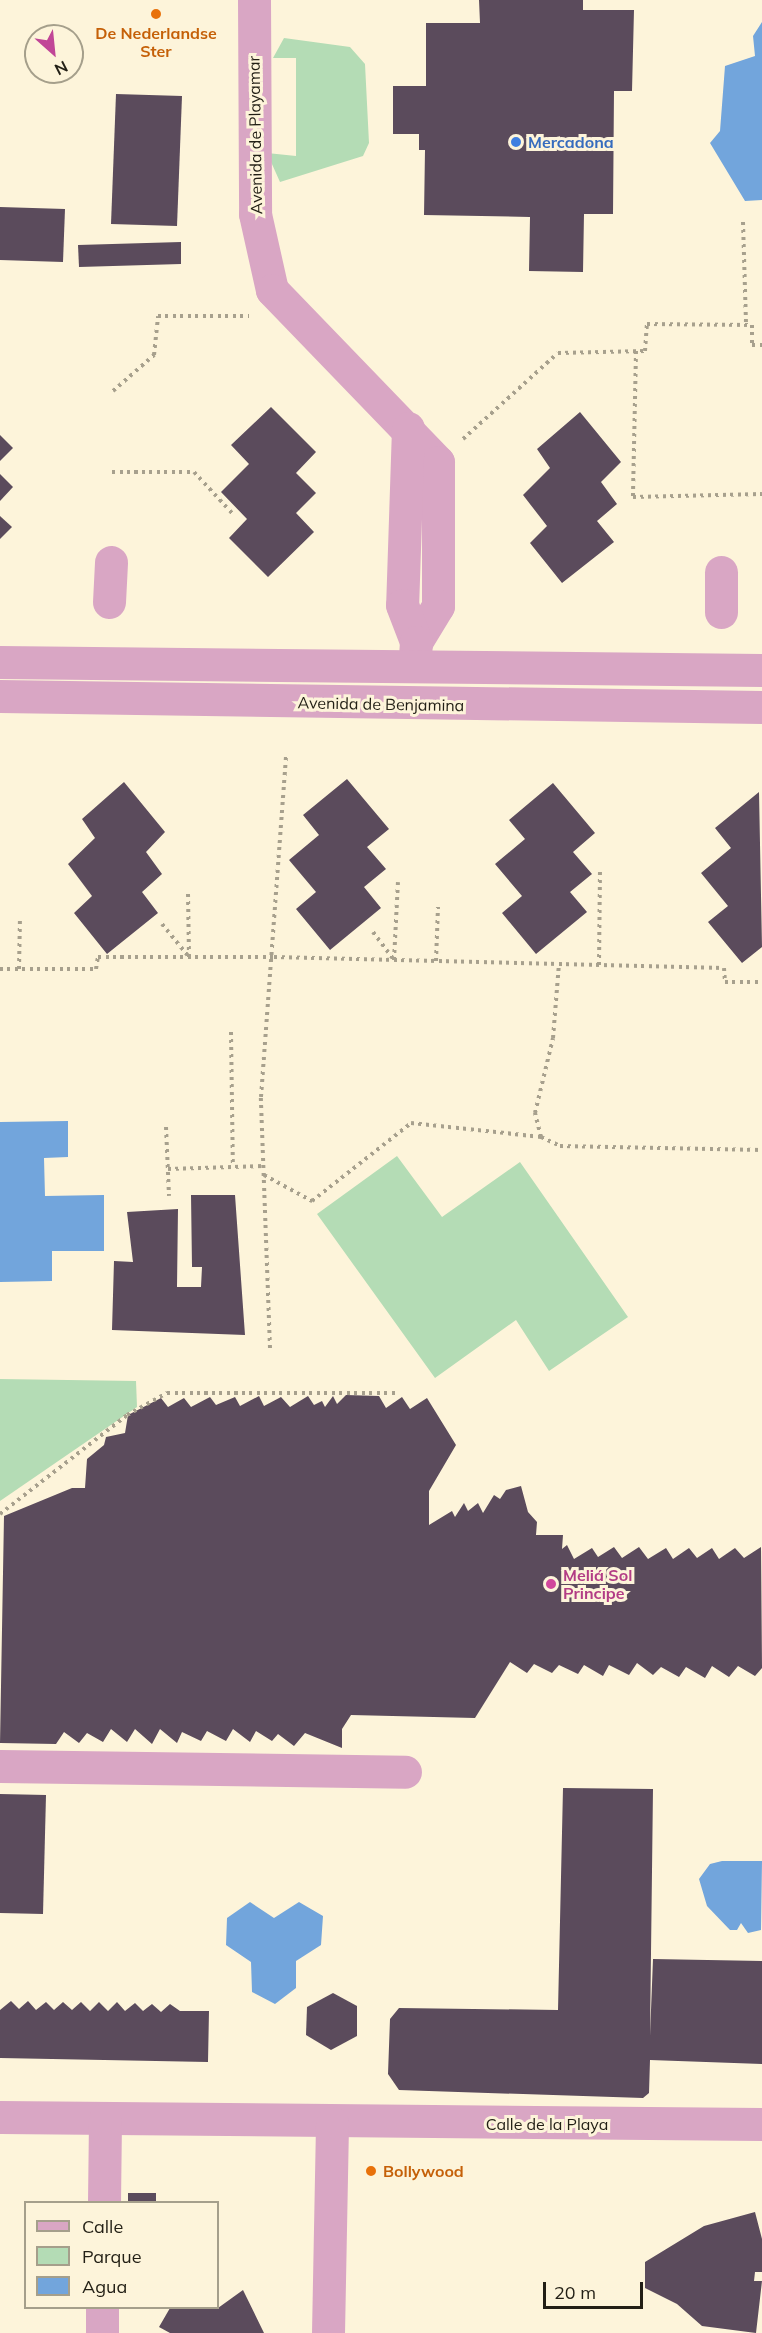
<!DOCTYPE html>
<html>
<head>
<meta charset="utf-8">
<style>
  body { margin:0 }
  #map { position:relative; width:762px; height:2333px; overflow:hidden; background:#fdf4da; font-family:Mulish,sans-serif }
  div>[style] { position:absolute }
  .green>* { inset:0; background:#b4dcb5 }
  .water>* { inset:0; background:#72a5dc }
  .building>* { inset:0; background:#5b4b5c }
  .path>* { height:4px; margin-top:-2px; transform-origin:0; background:repeating-linear-gradient(90deg,#a7a08d 0 3px,transparent 0 7.5px) }
  .minor>* { height:33px; margin:-16.5px; padding:0 16.5px; transform-origin:16.5px; border-radius:16.5px; background:#d9a6c4 }
  .dots>* { width:16px; height:16px; translate:-50% -50%; box-sizing:border-box; border:3px solid #fdf4da; border-radius:50% }
  span { translate:-50% -50%; white-space:nowrap; text-align:center; line-height:1.15; -webkit-text-stroke:6px #fdf4da; paint-order:stroke }
  .food-label { font-size:16px; color:#c56008; font-weight:700 }
  .left { translate:0 -50%; text-align:left }
  .street-label { font-size:16px; color:#221f15 }
  .shop-label { font-size:16px; color:#366cbe; font-weight:700 }
  .hotel-label { font-size:16px; color:#b23c85; font-weight:700 }
  .legend { position:absolute; left:24px; top:2201px; width:195px; height:108px; box-sizing:border-box; background:#fdf4da; border:2px solid #a59f8b; margin:0; padding:8px 10px; list-style:none; font-size:18px; color:#221f15 }
  .legend li { display:flex; align-items:center; gap:12px; height:30px }
  .legend b { width:30px; border:2px solid #a59f8b }
  .north { position:absolute; left:24px; top:24px; width:60px; height:60px; box-sizing:border-box; background:#fdf4da; border:2px solid #a59f8b; border-radius:50%; rotate:153deg; font-size:16px; font-weight:700; line-height:24px; text-align:center; color:#221f15 }
  .north::after { content:''; display:block; margin:auto; width:21px; height:27px; background:#c14697; clip-path:polygon(50% 0,100% 100%,50% 72%,0 100%) }
  .scale { position:absolute; left:543px; top:2282px; width:100px; height:27px; box-sizing:border-box; border:3px solid #221f15; border-top:0; padding-left:8px; font-size:18px; line-height:21px; white-space:nowrap; color:#221f15; -webkit-text-stroke:4px #fdf4da; paint-order:stroke }
</style>
</head>
<body>
<div id="map">
  <div class="green">
    <i style="clip-path:polygon(284px 38px,350px 47px,365px 64px,369px 143px,363px 156px,280px 182px,267px 153px,296px 156px,296px 58px,273px 58px)"></i>
    <i style="clip-path:polygon(397px 1156px,442px 1217px,520px 1162px,628px 1317px,549px 1371px,516px 1320px,435px 1378px,317px 1214px)"></i>
    <i style="clip-path:polygon(0 1379px,136px 1381px,137px 1407px,0 1501px)"></i>
  </div>
  <div class="water">
    <i style="clip-path:polygon(762px 22px,762px 200px,745px 201px,710px 143px,720px 131px,725px 66px,755px 56px,753px 36px)"></i>
    <i style="clip-path:polygon(68px 1121px,68px 1157px,44px 1158px,45px 1196px,104px 1195px,104px 1251px,52px 1251px,52px 1281px,0 1282px,0 1122px)"></i>
    <i style="clip-path:polygon(722px 1861px,762px 1861px,761px 1930px,748px 1933px,741px 1923px,737px 1930px,730px 1930px,707px 1906px,699px 1879px,710px 1864px)"></i>
    <i style="clip-path:polygon(250px 1902px,274px 1918px,299px 1902px,323px 1916px,321px 1945px,296px 1961px,296px 1988px,275px 2004px,252px 1992px,251px 1962px,226px 1945px,227px 1918px)"></i>
  </div>
  <div class="building">
    <i style="clip-path:polygon(479px 0,583px 0,583px 10px,634px 10px,632px 91px,614px 91px,613px 214px,584px 214px,583px 272px,529px 271px,530px 217px,424px 215px,425px 150px,419px 150px,419px 134px,393px 134px,393px 86px,426px 86px,426px 23px,480px 23px)"></i>
    <i style="clip-path:polygon(116px 94px,182px 96px,177px 226px,111px 224px)"></i>
    <i style="clip-path:polygon(0 207px,65px 209px,63px 262px,0 260px)"></i>
    <i style="clip-path:polygon(181px 242px,181px 264px,79px 267px,78px 245px)"></i>
    <i style="clip-path:polygon(271px 407px,316px 452px,296px 473px,316px 493px,296px 513px,314px 532px,268px 577px,229px 538px,247px 519px,221px 492px,249px 464px,231px 445px)"></i>
    <i style="clip-path:polygon(580px 412px,621px 462px,601px 482px,617px 504px,597px 521px,614px 542px,562px 583px,530px 543px,547px 526px,523px 495px,550px 468px,537px 449px)"></i>
    <i style="clip-path:polygon(0 435px,13px 448px,0 461px)"></i>
    <i style="clip-path:polygon(0 474px,13px 487px,0 501px)"></i>
    <i style="clip-path:polygon(0 516px,12px 527px,0 539px)"></i>
    <i style="clip-path:polygon(347px 779px,389px 829px,367px 847px,386px 869px,364px 887px,381px 908px,330px 950px,296px 909px,316px 892px,289px 860px,319px 835px,303px 815px)"></i>
    <i style="clip-path:polygon(124px 782px,165px 832px,146px 852px,162px 874px,142px 892px,158px 913px,107px 954px,74px 913px,92px 896px,68px 864px,95px 838px,82px 819px)"></i>
    <i style="clip-path:polygon(553px 783px,595px 833px,573px 852px,592px 874px,570px 892px,587px 912px,536px 954px,502px 913px,522px 896px,495px 864px,525px 839px,509px 820px)"></i>
    <i style="clip-path:polygon(759px 792px,762px 947px,742px 963px,708px 922px,728px 906px,701px 873px,731px 848px,715px 828px)"></i>
    <i style="clip-path:polygon(191px 1195px,235px 1195px,245px 1335px,112px 1330px,114px 1261px,133px 1262px,127px 1212px,178px 1209px,177px 1287px,201px 1287px,202px 1267px,192px 1267px)"></i>
    <i style="clip-path:polygon(346px 1395px,379px 1396px,386px 1408px,402px 1397px,410px 1409px,427px 1398px,456px 1445px,429px 1491px,429px 1525px,452px 1511px,455px 1517px,464px 1503px,468px 1511px,478px 1503px,483px 1513px,494px 1495px,500px 1499px,506px 1490px,521px 1486px,528px 1512px,537px 1522px,536px 1535px,563px 1535px,562px 1549px,567px 1545px,574px 1559px,592px 1548px,598px 1557px,614px 1547px,622px 1558px,639px 1547px,648px 1559px,666px 1548px,673px 1559px,689px 1548px,697px 1558px,712px 1548px,719px 1559px,735px 1548px,744px 1558px,761px 1547px,762px 1668px,755px 1676px,738px 1666px,729px 1677px,712px 1666px,705px 1678px,686px 1667px,679px 1677px,661px 1667px,653px 1675px,637px 1663px,629px 1675px,609px 1665px,603px 1676px,584px 1665px,578px 1674px,559px 1665px,552px 1673px,534px 1664px,527px 1673px,510px 1662px,475px 1718px,351px 1715px,342px 1729px,342px 1748px,305px 1733px,294px 1746px,278px 1734px,272px 1741px,256px 1731px,250px 1742px,233px 1729px,226px 1741px,207px 1731px,201px 1741px,182px 1732px,177px 1743px,160px 1729px,152px 1744px,135px 1729px,127px 1742px,111px 1729px,103px 1742px,87px 1733px,79px 1743px,64px 1732px,56px 1744px,0 1743px,4px 1516px,72px 1488px,85px 1488px,87px 1459px,104px 1445px,106px 1437px,125px 1433px,128px 1415px,161px 1398px,168px 1407px,184px 1398px,191px 1407px,210px 1397px,216px 1405px,235px 1397px,240px 1406px,259px 1396px,264px 1406px,281px 1397px,290px 1407px,308px 1396px,314px 1405px,322px 1401px,325px 1407px,333px 1396px,337px 1404px)"></i>
    <i style="clip-path:polygon(563px 1788px,653px 1789px,650px 2036px,653px 1959px,762px 1961px,762px 2064px,650px 2060px,649px 2093px,643px 2098px,399px 2090px,388px 2074px,390px 2019px,399px 2008px,558px 2010px)"></i>
    <i style="clip-path:polygon(0 1794px,46px 1795px,43px 1914px,0 1913px)"></i>
    <i style="clip-path:polygon(333px 1993px,357px 2006px,357px 2036px,331px 2050px,306px 2035px,307px 2007px)"></i>
    <i style="clip-path:polygon(11px 2001px,19px 2009px,28px 2001px,36px 2010px,46px 2002px,54px 2010px,63px 2002px,72px 2010px,81px 2002px,90px 2011px,99px 2002px,108px 2011px,117px 2002px,125px 2011px,135px 2003px,143px 2011px,152px 2004px,161px 2012px,170px 2004px,180px 2011px,209px 2011px,208px 2062px,0 2058px,0 2010px)"></i>
    <i style="clip-path:polygon(128px 2193px,156px 2193px,156px 2202px,128px 2202px)"></i>
    <i style="clip-path:polygon(755px 2212px,762px 2239px,762px 2272px,755px 2272px,754px 2281px,762px 2281px,756px 2333px,702px 2326px,677px 2304px,645px 2288px,645px 2262px,704px 2226px)"></i>
    <i style="clip-path:polygon(243px 2290px,264px 2333px,170px 2333px,159px 2327px,170px 2308px,218px 2308px)"></i>
  </div>
  <div class="path">
    <i style="left:743px;top:222px;width:103px;rotate:88.3deg"></i>
    <i style="left:636px;top:351px;width:146px;rotate:91.2deg"></i>
    <i style="left:633px;top:497px;width:129px;rotate:-1.3deg"></i>
    <i style="left:113px;top:391px;width:55px;rotate:-41.3deg"></i>
    <i style="left:154px;top:355px;width:39px;rotate:-84deg"></i>
    <i style="left:158px;top:316px;width:91px"></i>
    <i style="left:463px;top:439px;width:128px;rotate:-42.2deg"></i>
    <i style="left:558px;top:353px;width:87px;rotate:-1.3deg"></i>
    <i style="left:645px;top:351px;width:27px;rotate:-86deg"></i>
    <i style="left:647px;top:324px;width:105px;rotate:0.5deg"></i>
    <i style="left:752px;top:325px;width:20px;rotate:90deg"></i>
    <i style="left:752px;top:345px;width:10px"></i>
    <i style="left:112px;top:472px;width:82px"></i>
    <i style="left:194px;top:472px;width:56px;rotate:47.2deg"></i>
    <i style="left:162px;top:924px;width:43px;rotate:50.7deg"></i>
    <i style="left:189px;top:957px;width:66px;rotate:-90.9deg"></i>
    <i style="left:373px;top:932px;width:35px;rotate:53deg"></i>
    <i style="left:394px;top:960px;width:78px;rotate:-87.1deg"></i>
    <i style="left:436px;top:961px;width:54px;rotate:-87.9deg"></i>
    <i style="left:599px;top:965px;width:95px;rotate:-89.4deg"></i>
    <i style="left:0;top:969px;width:96px"></i>
    <i style="left:96px;top:969px;width:12px;rotate:-81deg"></i>
    <i style="left:98px;top:957px;width:176px"></i>
    <i style="left:274px;top:957px;width:450px;rotate:1.4deg"></i>
    <i style="left:724px;top:968px;width:14px;rotate:86deg"></i>
    <i style="left:725px;top:982px;width:37px"></i>
    <i style="left:19px;top:969px;width:50px;rotate:-88.9deg"></i>
    <i style="left:231px;top:1032px;width:135px;rotate:89.2deg"></i>
    <i style="left:166px;top:1127px;width:69px;rotate:87.5deg"></i>
    <i style="left:541px;top:1137px;width:25px;rotate:-104deg"></i>
    <i style="left:535px;top:1113px;width:77px;rotate:-76.5deg"></i>
    <i style="left:553px;top:1038px;width:75px;rotate:-85.4deg"></i>
    <i style="left:168px;top:1169px;width:96px;rotate:-1.8deg"></i>
    <i style="left:264px;top:1175px;width:55px;rotate:28.4deg"></i>
    <i style="left:312px;top:1201px;width:126px;rotate:-38.2deg"></i>
    <i style="left:411px;top:1123px;width:131px;rotate:6.1deg"></i>
    <i style="left:541px;top:1137px;width:21px;rotate:25deg"></i>
    <i style="left:560px;top:1146px;width:202px;rotate:1.1deg"></i>
    <i style="left:270px;top:1348px;width:251px;rotate:-92.1deg"></i>
    <i style="left:261px;top:1097px;width:341px;rotate:-85.8deg"></i>
    <i style="left:0;top:1514px;width:161px;rotate:-37.9deg"></i>
    <i style="left:127px;top:1415px;width:46px;rotate:-28.8deg"></i>
    <i style="left:167px;top:1393px;width:232px"></i>
  </div>
  <div class="minor">
    <i style="left:254px;top:0;width:214px;rotate:89.7deg"></i>
    <i style="left:255px;top:214px;width:78px;rotate:77.4deg"></i>
    <i style="left:272px;top:290px;width:239px;rotate:46deg"></i>
    <i style="left:438px;top:462px;width:144px;rotate:90deg"></i>
    <i style="left:438px;top:606px;width:42px;rotate:121.4deg"></i>
    <i style="left:408px;top:428px;width:177px;rotate:91.9deg"></i>
    <i style="left:402px;top:605px;width:40px;rotate:69deg"></i>
    <i style="left:416px;top:642px;width:15px;rotate:94deg"></i>
    <i style="left:109px;top:602px;width:40px;rotate:-87.1deg"></i>
    <i style="left:721px;top:612px;width:40px;rotate:-90deg"></i>
    <i style="left:0;top:662px;width:762px;rotate:0.6deg"></i>
    <i style="left:0;top:696px;width:762px;rotate:0.83deg"></i>
    <i style="left:0;top:1766px;width:405px;rotate:0.8deg"></i>
    <i style="left:0;top:2117px;width:762px;rotate:0.53deg"></i>
    <i style="left:104px;top:2202px;width:83px;rotate:-89.3deg"></i>
    <i style="left:102px;top:2333px;width:25px;rotate:-90deg"></i>
    <i style="left:328px;top:2333px;width:210px;rotate:-88.9deg"></i>
  </div>
  <div class="dots">
    <i style="left:156px;top:14px;background:#e8710a"></i>
    <i style="left:516px;top:142px;background:#3f7fe0"></i>
    <i style="left:551px;top:1584px;background:#d1479c"></i>
    <i style="left:371px;top:2171px;background:#e8710a"></i>
  </div>
  <div class="food-label">
    <span style="left:156px;top:42px">De Nederlandse<br>Ster</span>
    <span class="left" style="left:383px;top:2171px">Bollywood</span>
  </div>
  <div class="street-label">
    <span style="left:255px;top:135px;rotate:-91deg">Avenida de Playamar</span>
    <span style="left:381px;top:704px;rotate:1deg">Avenida de Benjamina</span>
    <span style="left:547px;top:2124px">Calle de la Playa</span>
  </div>
  <div class="shop-label">
    <span class="left" style="left:528px;top:142px">Mercadona</span>
  </div>
  <div class="hotel-label">
    <span class="left" style="left:563px;top:1584px">Meliá Sol<br>Principe</span>
  </div>
  <ul class="legend">
  <li><b style="height:8px;background:#d9a6c4"></b>Calle</li>
  <li><b style="height:16px;background:#b4dcb5"></b>Parque</li>
  <li><b style="height:16px;background:#72a5dc"></b>Agua</li>
  </ul>
  <div class="north">N</div>
  <div class="scale">20 m</div>
</div>
</body>
</html>
